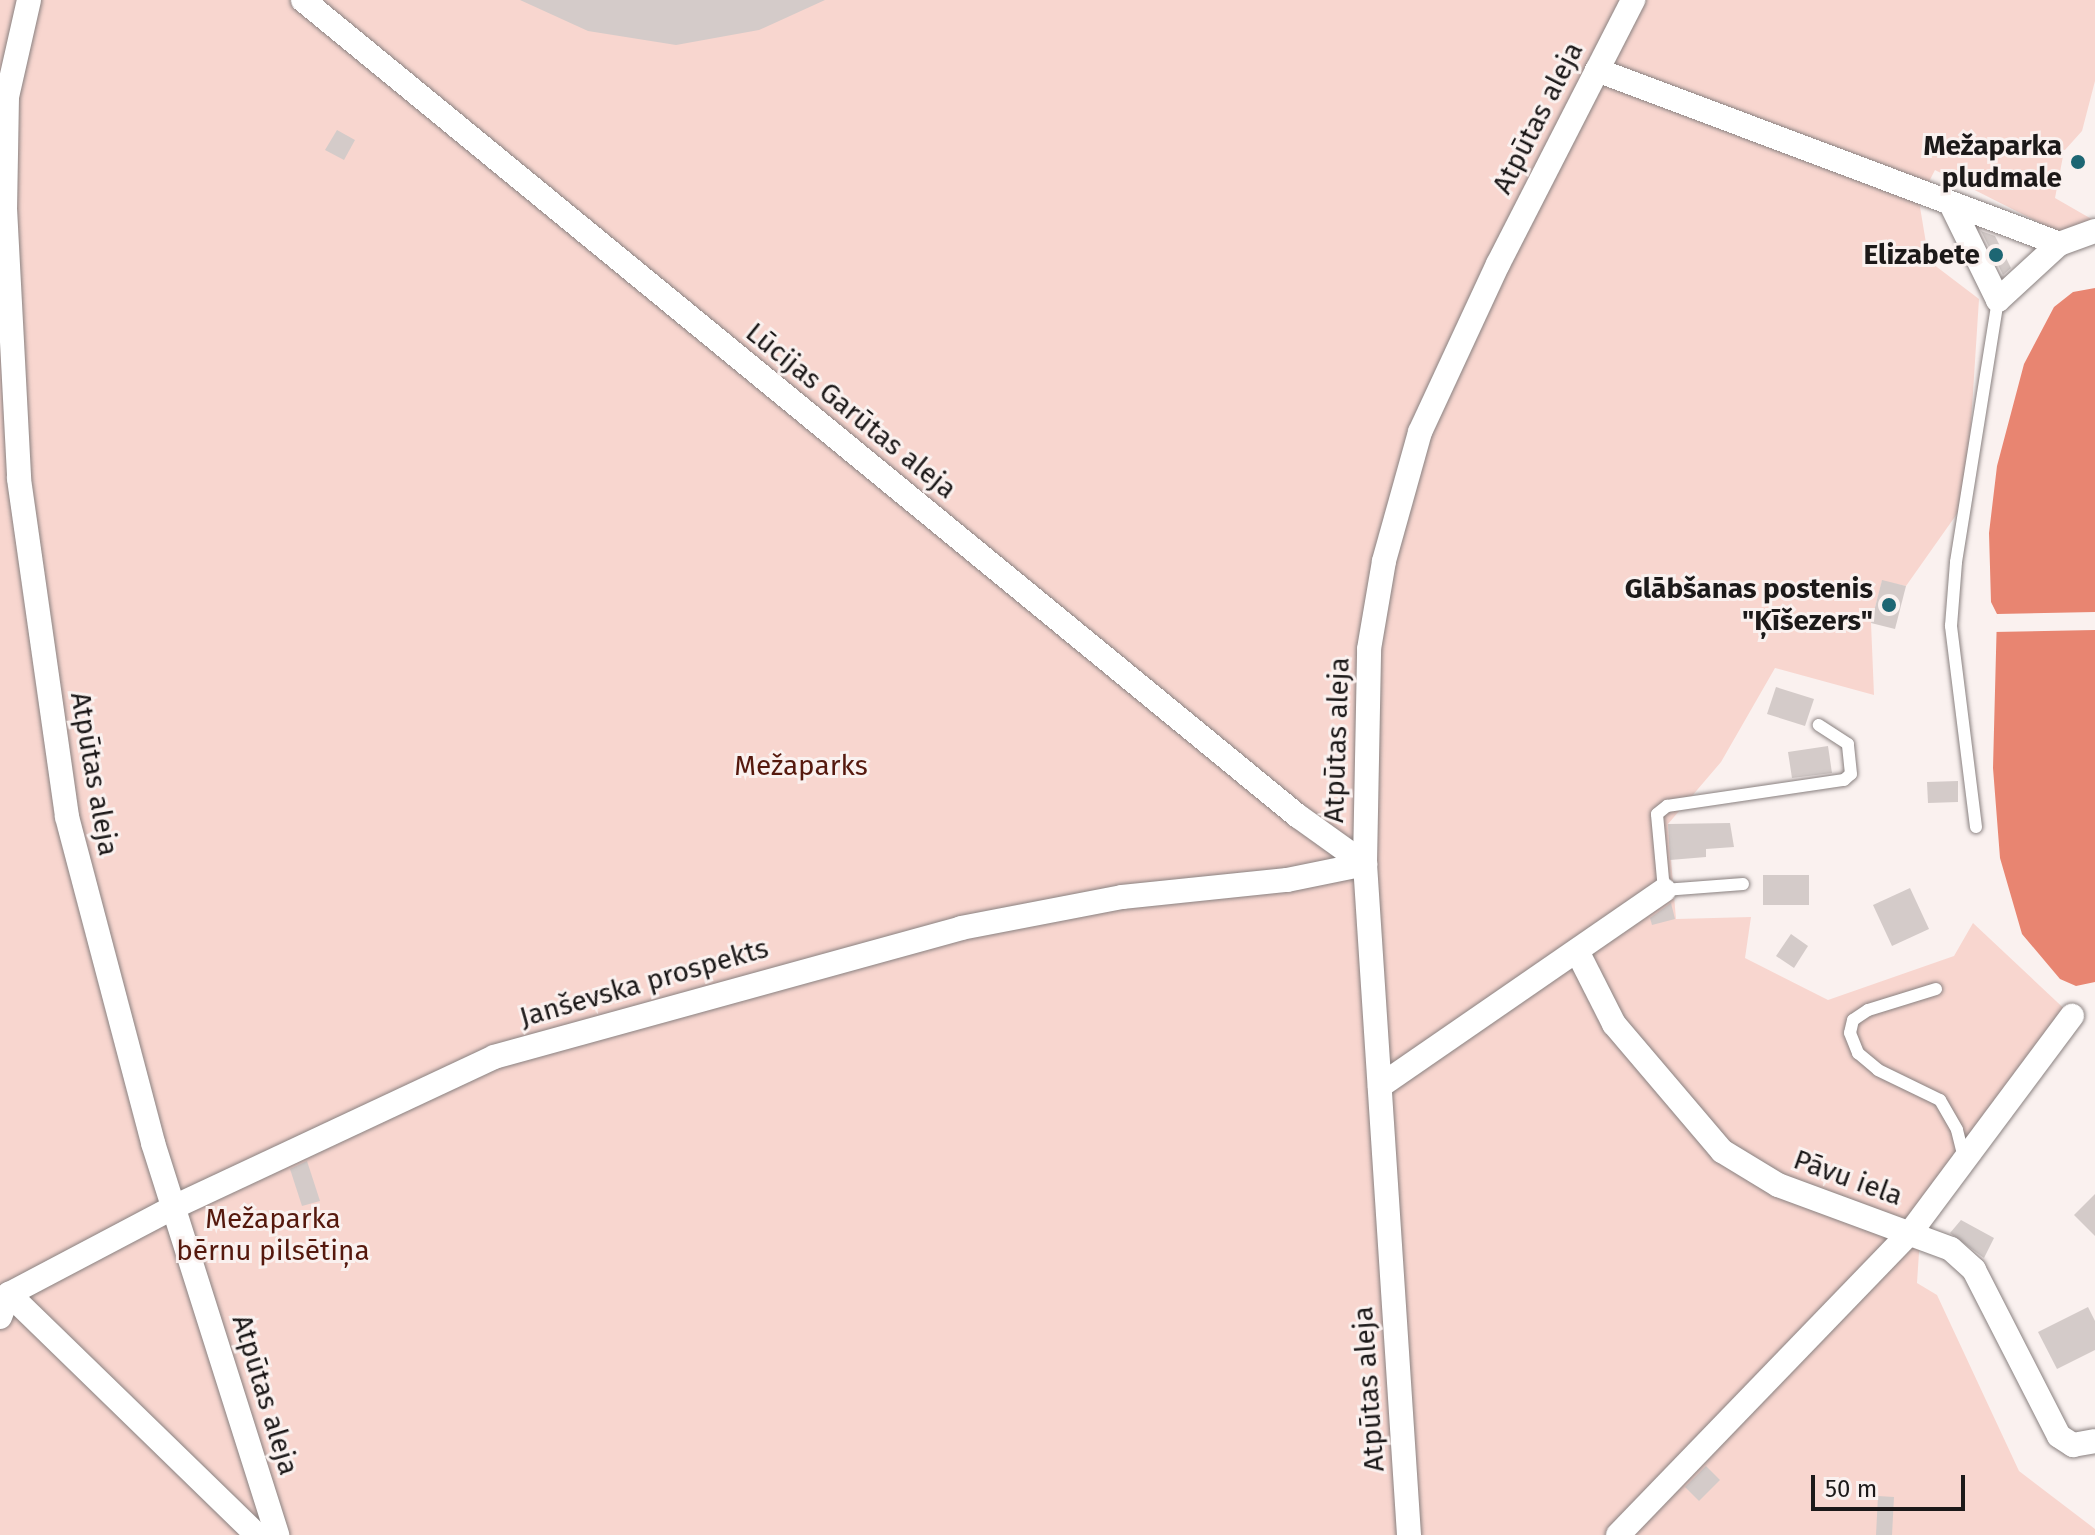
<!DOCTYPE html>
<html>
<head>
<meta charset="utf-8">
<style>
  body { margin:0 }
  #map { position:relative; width:2095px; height:1535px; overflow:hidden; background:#faf1ef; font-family:"Fira Sans",sans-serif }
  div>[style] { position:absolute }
  .green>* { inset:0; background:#f8d6cf }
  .water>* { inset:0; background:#e88571 }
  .pier>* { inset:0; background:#faf1ef }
  .building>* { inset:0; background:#d4cbc9 }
  .roads { filter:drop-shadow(0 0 2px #898180) drop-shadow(0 0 2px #898180) }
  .lane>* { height:12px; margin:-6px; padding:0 6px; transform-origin:6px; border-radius:6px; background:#fff }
  .street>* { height:24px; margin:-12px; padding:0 12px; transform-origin:12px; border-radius:12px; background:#fff }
  .dots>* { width:22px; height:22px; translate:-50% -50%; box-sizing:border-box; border:4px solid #faf1ef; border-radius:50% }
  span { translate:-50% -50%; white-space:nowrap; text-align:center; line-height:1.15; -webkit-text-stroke:6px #faf1ef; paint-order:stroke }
  .street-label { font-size:28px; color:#1c1919 }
  .poi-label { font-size:28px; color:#1c1919; font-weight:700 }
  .right { translate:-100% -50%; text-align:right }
  .park-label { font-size:28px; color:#55180d }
  .scale { position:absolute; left:1811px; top:1475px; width:154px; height:36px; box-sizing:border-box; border:4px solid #1c1919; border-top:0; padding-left:10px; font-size:24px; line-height:28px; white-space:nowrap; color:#1c1919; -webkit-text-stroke:6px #faf1ef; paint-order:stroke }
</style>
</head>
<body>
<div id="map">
  <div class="green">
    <i style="clip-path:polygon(0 0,2095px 0,2095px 81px,2082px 131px,2064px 151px,2055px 198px,2095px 221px,2060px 233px,1935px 170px,1919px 201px,1929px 261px,1979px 299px,1966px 501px,1906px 586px,1882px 581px,1871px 623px,1874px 695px,1775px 668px,1721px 762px,1668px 824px,1676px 919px,1751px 917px,1745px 958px,1828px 1000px,1954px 956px,1973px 923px,2072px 1016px,1922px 1208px,1917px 1283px,1937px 1295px,2019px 1471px,2095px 1529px,2095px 1535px,0 1535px)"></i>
  </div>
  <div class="water">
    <i style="clip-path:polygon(2095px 288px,2095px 982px,2076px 986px,2060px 979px,2022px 934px,2000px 858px,1993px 768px,1997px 614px,1991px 602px,1989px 533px,1997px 466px,2024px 364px,2054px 307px,2073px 292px)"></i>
  </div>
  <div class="pier">
    <i style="clip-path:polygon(2095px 612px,2095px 630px,1993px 632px,1997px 614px)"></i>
  </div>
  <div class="building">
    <i style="clip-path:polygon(520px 0,825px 0,759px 30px,676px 45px,588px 31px)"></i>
    <i style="clip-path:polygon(337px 130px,355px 140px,344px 160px,325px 150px)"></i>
    <i style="clip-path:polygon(1981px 231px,1995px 236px,2011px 268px,2003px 275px)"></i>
    <i style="clip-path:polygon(1882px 580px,1906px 586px,1895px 629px,1871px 623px)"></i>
    <i style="clip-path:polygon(1776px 687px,1814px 699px,1805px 726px,1767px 714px)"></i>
    <i style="clip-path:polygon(1828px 746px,1832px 773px,1792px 778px,1788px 752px)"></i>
    <i style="clip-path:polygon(1958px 781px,1958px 802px,1928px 803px,1927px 782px)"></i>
    <i style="clip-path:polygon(1730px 823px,1734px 847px,1706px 849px,1706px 857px,1670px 860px,1668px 824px)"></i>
    <i style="clip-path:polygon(1763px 875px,1809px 875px,1809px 905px,1763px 905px)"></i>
    <i style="clip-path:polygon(1910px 888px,1929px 929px,1892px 946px,1873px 905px)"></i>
    <i style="clip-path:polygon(1671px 903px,1675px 919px,1652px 925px,1650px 918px)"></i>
    <i style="clip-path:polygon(1791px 934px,1808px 946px,1794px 968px,1776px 956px)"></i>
    <i style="clip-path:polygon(307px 1161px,320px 1201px,302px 1206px,290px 1169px)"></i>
    <i style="clip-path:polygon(2095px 1194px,2095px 1236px,2074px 1215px)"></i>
    <i style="clip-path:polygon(1961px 1220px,1994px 1238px,1984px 1258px,1950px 1233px)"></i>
    <i style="clip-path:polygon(2088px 1307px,2095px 1321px,2095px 1350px,2057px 1369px,2038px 1332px)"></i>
    <i style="clip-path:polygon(1706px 1466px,1720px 1480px,1699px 1501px,1685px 1487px)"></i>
    <i style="clip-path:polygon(1878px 1496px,1894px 1497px,1892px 1535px,1876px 1535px)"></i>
  </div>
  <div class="roads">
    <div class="lane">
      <i style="left:1976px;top:827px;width:203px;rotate:-97.1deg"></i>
      <i style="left:1951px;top:626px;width:64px;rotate:-85.5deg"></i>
      <i style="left:1956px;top:562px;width:265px;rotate:-80.9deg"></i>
      <i style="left:1743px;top:884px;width:79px;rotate:175.7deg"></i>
      <i style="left:1664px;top:890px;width:76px;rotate:-95.3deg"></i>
      <i style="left:1657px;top:814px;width:13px;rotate:-39deg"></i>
      <i style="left:1667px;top:806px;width:179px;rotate:-8.4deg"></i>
      <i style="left:1844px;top:780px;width:9px;rotate:-41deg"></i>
      <i style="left:1851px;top:774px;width:30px;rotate:-96deg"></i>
      <i style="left:1848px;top:744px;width:35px;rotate:-147deg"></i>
      <i style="left:1936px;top:989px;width:71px;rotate:162.8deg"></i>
      <i style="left:1868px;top:1010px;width:18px;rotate:146deg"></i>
      <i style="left:1853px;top:1020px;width:13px;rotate:103deg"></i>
      <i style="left:1850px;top:1033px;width:22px;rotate:68deg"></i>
      <i style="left:1858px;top:1053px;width:26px;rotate:40deg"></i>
      <i style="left:1878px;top:1070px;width:69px;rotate:25.8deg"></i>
      <i style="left:1940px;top:1100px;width:34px;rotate:60deg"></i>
      <i style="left:1957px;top:1130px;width:32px;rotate:76deg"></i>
    </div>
    <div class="street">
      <i style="left:29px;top:0;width:99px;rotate:102.8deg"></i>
      <i style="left:7px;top:97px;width:111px;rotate:91deg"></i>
      <i style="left:5px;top:208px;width:271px;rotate:87deg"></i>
      <i style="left:19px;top:479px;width:341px;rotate:81.9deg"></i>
      <i style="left:67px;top:817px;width:337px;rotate:75.2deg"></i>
      <i style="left:153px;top:1143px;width:411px;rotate:72.4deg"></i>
      <i style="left:303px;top:0;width:1287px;rotate:39.36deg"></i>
      <i style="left:1298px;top:816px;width:82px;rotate:35.6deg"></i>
      <i style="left:1597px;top:70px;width:494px;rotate:20.6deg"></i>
      <i style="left:2059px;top:244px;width:83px;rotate:137.4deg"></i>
      <i style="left:1998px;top:300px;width:107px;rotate:-116.1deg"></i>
      <i style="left:2059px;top:244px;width:38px;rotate:-20deg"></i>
      <i style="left:1577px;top:951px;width:82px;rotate:63.1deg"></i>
      <i style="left:1614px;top:1024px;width:167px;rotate:49.6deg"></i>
      <i style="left:1722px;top:1151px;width:66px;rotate:31.3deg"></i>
      <i style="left:1778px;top:1185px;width:184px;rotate:20.3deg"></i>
      <i style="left:1951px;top:1249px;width:31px;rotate:42deg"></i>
      <i style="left:1974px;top:1270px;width:186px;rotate:62.9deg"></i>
      <i style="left:2059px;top:1436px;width:17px;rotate:33deg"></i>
      <i style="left:2073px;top:1445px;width:22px;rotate:-10deg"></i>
      <i style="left:1380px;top:1086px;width:345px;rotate:-34.6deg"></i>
      <i style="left:9px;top:1294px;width:346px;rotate:44.2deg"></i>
      <i style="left:0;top:1317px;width:25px;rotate:-69deg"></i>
      <i style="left:9px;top:1294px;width:189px;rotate:-27.8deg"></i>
      <i style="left:176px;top:1206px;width:351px;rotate:-25.1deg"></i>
      <i style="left:494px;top:1057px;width:484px;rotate:-15.4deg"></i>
      <i style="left:961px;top:928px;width:164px;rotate:-10.9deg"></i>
      <i style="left:1122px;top:897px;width:166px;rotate:-5.9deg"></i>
      <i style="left:1287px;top:880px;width:80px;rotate:-11.6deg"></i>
      <i style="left:1409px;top:1535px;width:672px;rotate:-93.75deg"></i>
      <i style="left:1365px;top:864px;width:215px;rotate:-88.9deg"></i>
      <i style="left:1369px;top:649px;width:89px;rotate:-80.3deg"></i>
      <i style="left:1384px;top:561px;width:134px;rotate:-74.4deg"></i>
      <i style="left:1420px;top:432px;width:185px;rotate:-65.1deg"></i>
      <i style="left:1498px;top:264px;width:297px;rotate:-62.9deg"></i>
      <i style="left:1618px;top:1535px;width:420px;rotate:-46deg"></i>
      <i style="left:1910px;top:1233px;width:271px;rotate:-53.3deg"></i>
    </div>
  </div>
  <div class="dots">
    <i style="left:2078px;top:162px;background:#1d6673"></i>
    <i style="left:1996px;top:255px;background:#1d6673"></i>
    <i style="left:1889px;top:605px;background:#1d6673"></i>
  </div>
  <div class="street-label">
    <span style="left:1538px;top:118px;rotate:-63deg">Atpūtas aleja</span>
    <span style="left:851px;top:411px;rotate:39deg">Lūcijas Garūtas aleja</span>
    <span style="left:1337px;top:740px;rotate:-88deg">Atpūtas aleja</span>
    <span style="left:94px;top:774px;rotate:80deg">Atpūtas aleja</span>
    <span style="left:644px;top:983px;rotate:-16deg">Janševska prospekts</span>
    <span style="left:1848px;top:1178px;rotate:20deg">Pāvu iela</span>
    <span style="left:1369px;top:1389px;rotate:-94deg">Atpūtas aleja</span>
    <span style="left:265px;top:1395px;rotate:73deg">Atpūtas aleja</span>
  </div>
  <div class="poi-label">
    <span class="right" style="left:2062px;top:162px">Mežaparka<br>pludmale</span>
    <span class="right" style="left:1980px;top:255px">Elizabete</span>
    <span class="right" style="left:1873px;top:605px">Glābšanas postenis<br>"Ķīšezers"</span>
  </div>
  <div class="park-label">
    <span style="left:801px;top:766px">Mežaparks</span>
    <span style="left:273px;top:1235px">Mežaparka<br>bērnu pilsētiņa</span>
  </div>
  <div class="scale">50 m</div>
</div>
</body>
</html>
